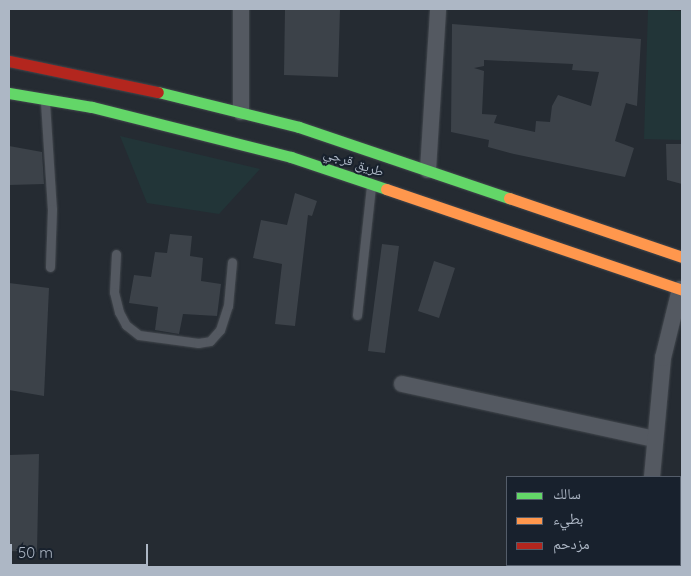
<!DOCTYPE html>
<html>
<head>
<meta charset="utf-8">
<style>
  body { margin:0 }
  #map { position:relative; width:691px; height:576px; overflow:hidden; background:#252b32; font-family:Quicksand,"Noto Naskh Arabic",sans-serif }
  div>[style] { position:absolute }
  .green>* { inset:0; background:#223538 }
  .building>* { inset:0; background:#3c4249 }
  .roads { filter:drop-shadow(0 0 1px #42474d) drop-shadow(0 0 1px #42474d) }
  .lane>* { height:9px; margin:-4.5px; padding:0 4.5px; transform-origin:4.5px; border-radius:4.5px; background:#545961 }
  .street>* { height:16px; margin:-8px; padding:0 8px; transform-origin:8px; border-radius:8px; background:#545961 }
  .fast>* { height:11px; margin:-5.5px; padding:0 5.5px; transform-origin:5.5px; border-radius:5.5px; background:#63d668 }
  .slow>* { height:11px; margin:-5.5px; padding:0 5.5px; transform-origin:5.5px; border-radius:5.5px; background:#ff974d }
  .jam>* { height:11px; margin:-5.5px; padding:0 5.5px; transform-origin:5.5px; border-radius:5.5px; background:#b3261e }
  span { translate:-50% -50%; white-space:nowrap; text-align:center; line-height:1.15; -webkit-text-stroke:4px #18212d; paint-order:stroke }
  .street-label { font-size:14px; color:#adb7c5 }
  .frame { position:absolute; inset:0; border:10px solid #adb7c5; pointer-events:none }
  .legend { position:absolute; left:506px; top:476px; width:175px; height:90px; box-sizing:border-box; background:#18212d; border:1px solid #545d6a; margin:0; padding:6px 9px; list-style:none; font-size:15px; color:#adb7c5 }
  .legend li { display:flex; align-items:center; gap:10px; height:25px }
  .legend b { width:25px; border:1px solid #545d6a }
  .scale { position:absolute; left:10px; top:544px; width:138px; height:22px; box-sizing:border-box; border:2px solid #adb7c5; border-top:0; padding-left:6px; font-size:15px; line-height:18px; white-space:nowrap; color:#adb7c5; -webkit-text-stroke:4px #18212d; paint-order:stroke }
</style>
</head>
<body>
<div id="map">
  <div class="green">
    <i style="clip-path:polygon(648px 9px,682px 11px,682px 140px,644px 139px)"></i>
    <i style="clip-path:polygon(120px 136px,260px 169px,219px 214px,147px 203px)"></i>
  </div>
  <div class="building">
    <i style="clip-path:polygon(285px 9px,340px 9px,338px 77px,284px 75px)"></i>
    <i style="clip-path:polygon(evenodd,452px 24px,641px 39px,637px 106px,626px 103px,615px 141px,634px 148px,625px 177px,514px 154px,488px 147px,489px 140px,451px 132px,452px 24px,484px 60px,573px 64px,572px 70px,599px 72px,591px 106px,558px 95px,552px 106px,550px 122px,536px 121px,535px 132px,494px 123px,497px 115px,482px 114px,484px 71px,474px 68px,484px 66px,484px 60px)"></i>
    <i style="clip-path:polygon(666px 144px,682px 144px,682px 184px,667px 180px)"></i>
    <i style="clip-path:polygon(9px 146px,42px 152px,44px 184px,9px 185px)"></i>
    <i style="clip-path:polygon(295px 193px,317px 201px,312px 216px,308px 215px,295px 326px,275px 324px,282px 264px,253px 258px,261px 220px,287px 225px)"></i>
    <i style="clip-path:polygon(170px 234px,192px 236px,190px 256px,203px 258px,201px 281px,221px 284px,217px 316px,183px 314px,179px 334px,155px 330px,158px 307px,129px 303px,134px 275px,151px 277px,155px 252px,167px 253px)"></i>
    <i style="clip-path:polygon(382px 244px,399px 246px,385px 353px,368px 351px)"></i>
    <i style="clip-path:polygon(434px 261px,455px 268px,439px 318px,418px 311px)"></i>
    <i style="clip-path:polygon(9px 283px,49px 288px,44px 396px,9px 390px)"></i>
    <i style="clip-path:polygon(39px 454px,37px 552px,9px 551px,9px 455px)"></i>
  </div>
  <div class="roads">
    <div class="lane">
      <i style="left:45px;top:102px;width:107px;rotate:86.3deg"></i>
      <i style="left:52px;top:209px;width:58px;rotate:92deg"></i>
      <i style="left:116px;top:254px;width:38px;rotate:93deg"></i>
      <i style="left:114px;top:292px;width:21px;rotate:76deg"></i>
      <i style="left:119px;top:312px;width:15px;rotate:62deg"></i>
      <i style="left:126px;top:325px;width:16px;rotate:38deg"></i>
      <i style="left:139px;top:335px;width:60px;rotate:7.7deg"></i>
      <i style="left:198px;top:343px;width:12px;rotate:-9deg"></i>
      <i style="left:210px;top:341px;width:15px;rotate:-48deg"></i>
      <i style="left:220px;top:330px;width:25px;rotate:-72deg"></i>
      <i style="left:228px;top:306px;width:44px;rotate:-84.8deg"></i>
      <i style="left:357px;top:315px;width:129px;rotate:-83.8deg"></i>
    </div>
    <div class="street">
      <i style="left:241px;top:112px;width:103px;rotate:-90deg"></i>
      <i style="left:428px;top:170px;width:161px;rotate:-86.4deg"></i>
      <i style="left:402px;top:384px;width:258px;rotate:12.3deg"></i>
      <i style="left:652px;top:477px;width:120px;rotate:-84.7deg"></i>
      <i style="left:663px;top:358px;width:71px;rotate:-76.2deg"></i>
      <i style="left:645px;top:567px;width:2px;rotate:-90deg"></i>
    </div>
    <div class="fast">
      <i style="left:158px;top:92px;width:145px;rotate:13.9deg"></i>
      <i style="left:299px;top:127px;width:222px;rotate:18.7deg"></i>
      <i style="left:9px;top:93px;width:84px;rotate:9.6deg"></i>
      <i style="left:92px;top:107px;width:205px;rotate:14.1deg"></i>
      <i style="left:291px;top:157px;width:100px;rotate:18.6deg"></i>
    </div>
    <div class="slow">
      <i style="left:386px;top:189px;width:313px;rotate:18.8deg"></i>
      <i style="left:509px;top:198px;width:183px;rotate:18.8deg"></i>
    </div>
    <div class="jam">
      <i style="left:9px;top:61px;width:152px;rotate:11.8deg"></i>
    </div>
  </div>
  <div class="street-label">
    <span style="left:354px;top:162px;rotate:19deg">طريق قرجي</span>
  </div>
  <div class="frame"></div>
  <ul class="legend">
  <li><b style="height:6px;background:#63d668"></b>سالك</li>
  <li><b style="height:6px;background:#ff974d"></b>بطيء</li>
  <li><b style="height:6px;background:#b3261e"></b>مزدحم</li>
  </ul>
  <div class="scale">50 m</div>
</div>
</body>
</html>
